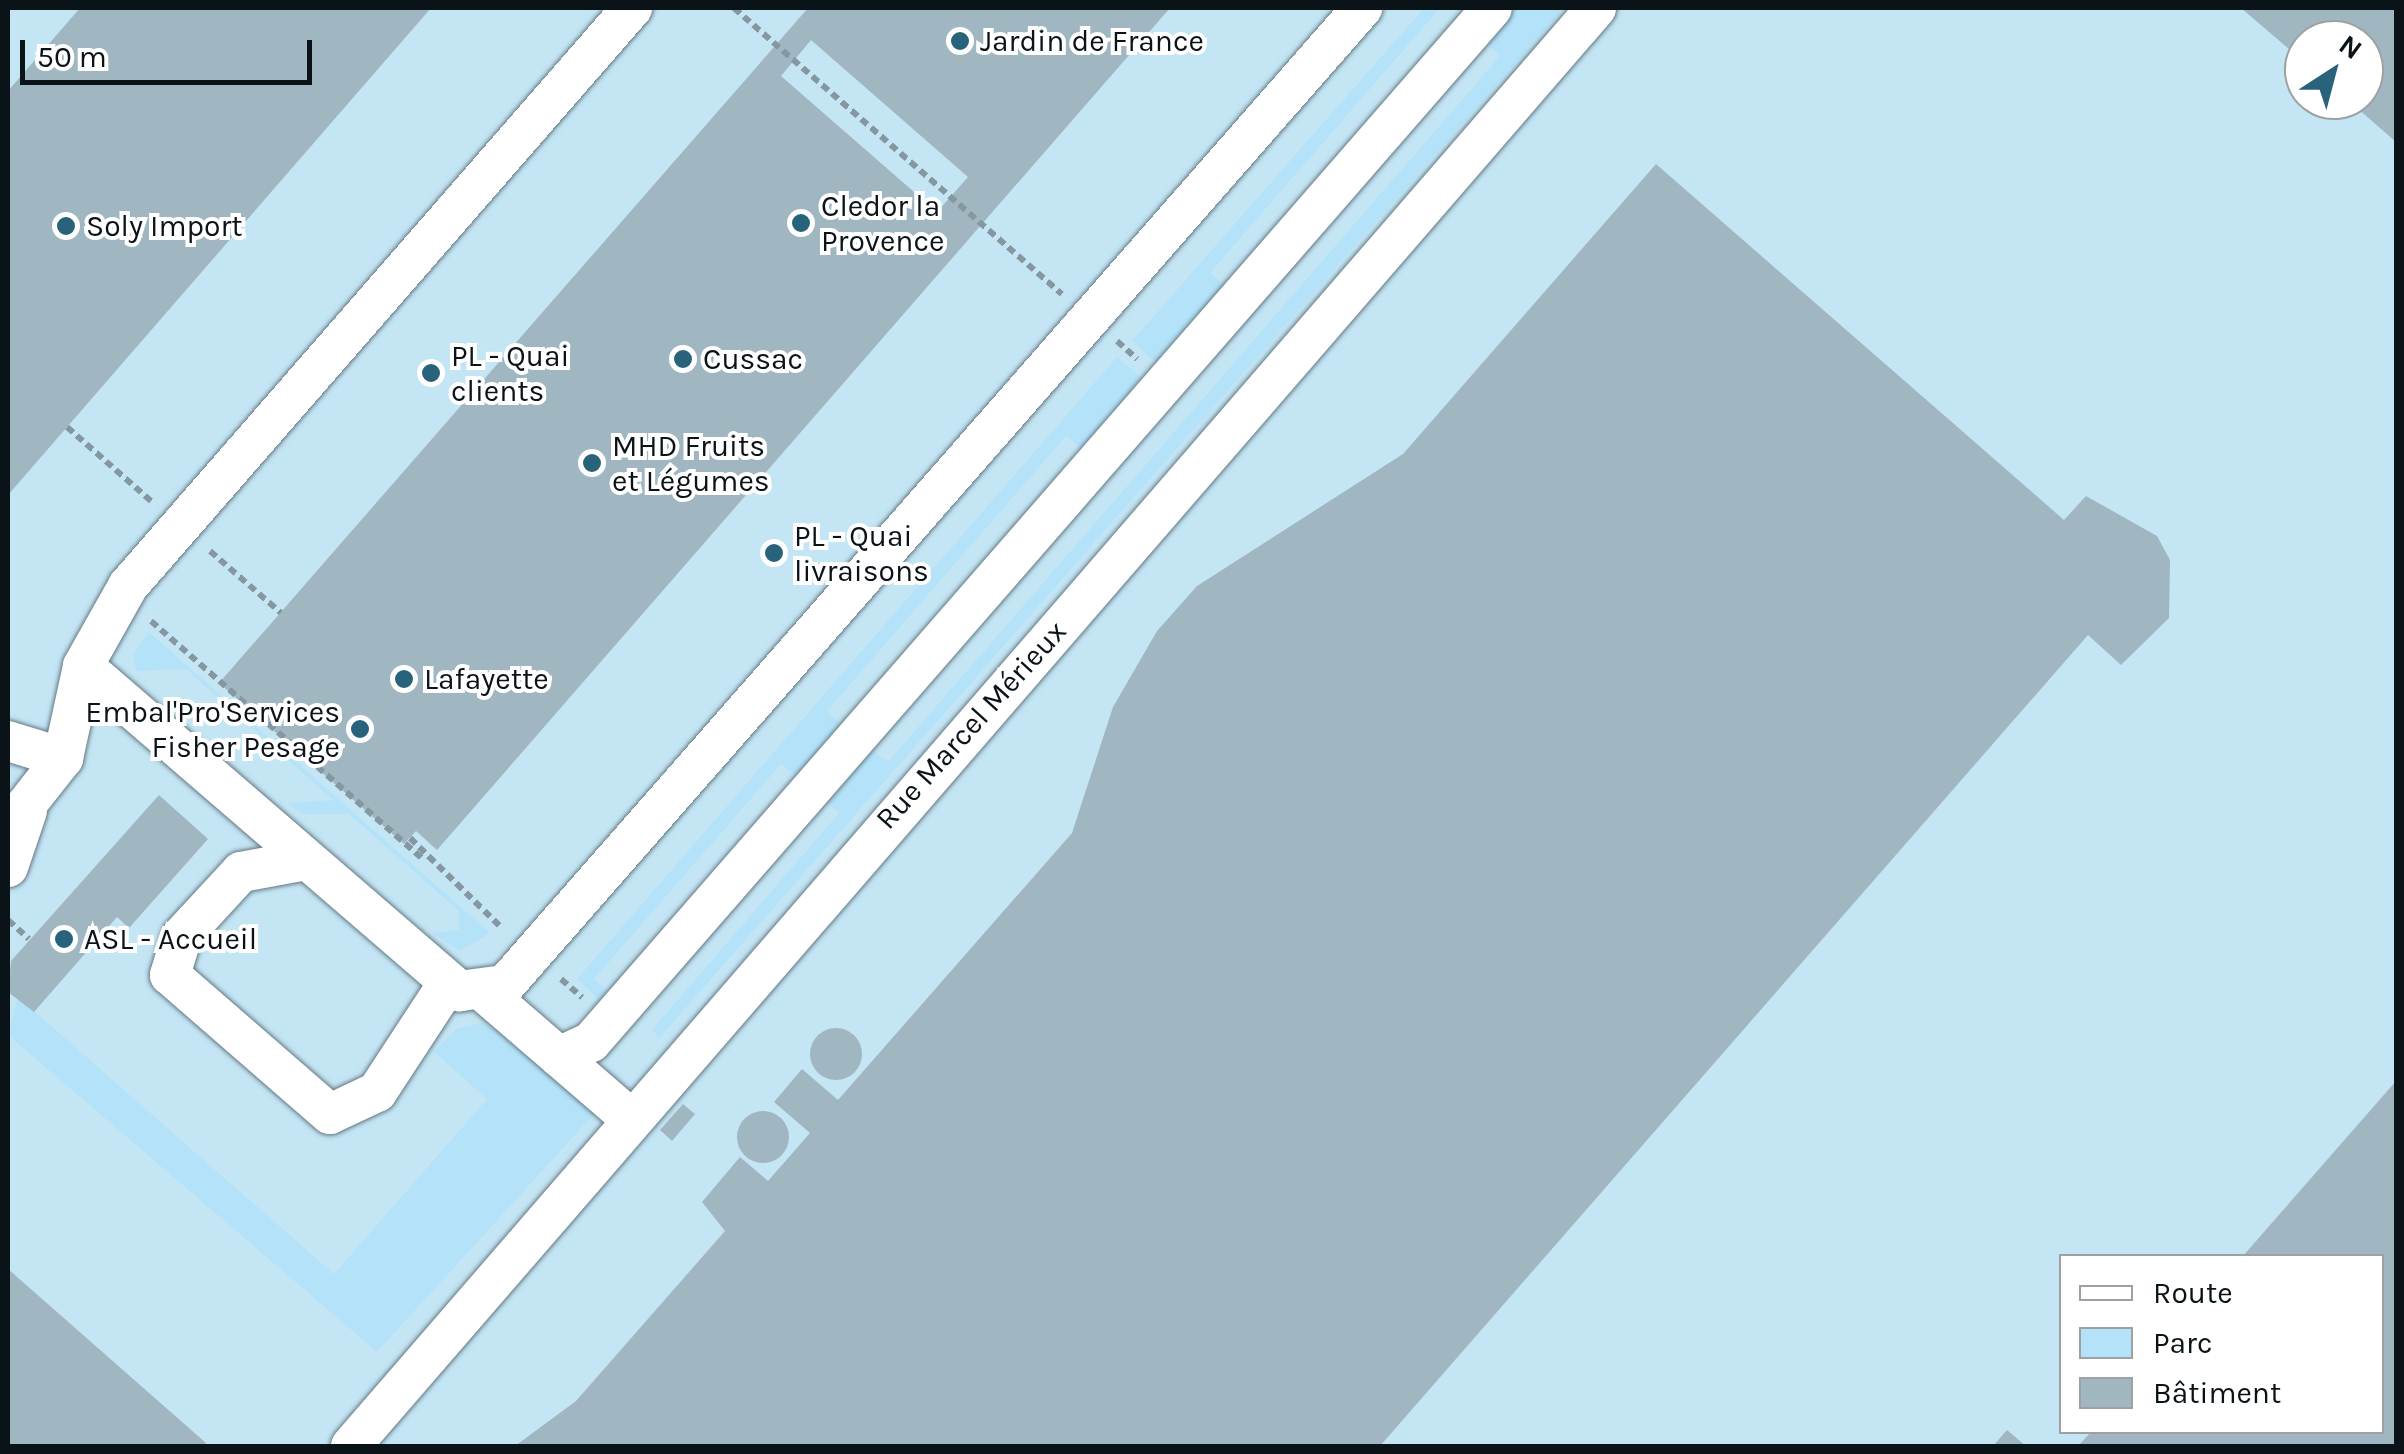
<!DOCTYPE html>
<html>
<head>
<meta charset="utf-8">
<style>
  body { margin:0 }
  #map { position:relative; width:2404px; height:1454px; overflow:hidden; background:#d7effb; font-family:Karla,sans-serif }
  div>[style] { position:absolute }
  .built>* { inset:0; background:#c4e5f4 }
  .green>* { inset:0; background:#b4e3f9 }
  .building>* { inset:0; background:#a0b7c2 }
  .round { border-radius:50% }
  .path>* { height:6px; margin-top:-3px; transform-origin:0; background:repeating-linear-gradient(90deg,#8597a0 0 8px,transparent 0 13px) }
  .roads { filter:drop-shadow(0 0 2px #647984) drop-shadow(0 0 2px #647984) }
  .minor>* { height:40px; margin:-20px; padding:0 20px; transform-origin:20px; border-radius:20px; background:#fff }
  .dots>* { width:28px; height:28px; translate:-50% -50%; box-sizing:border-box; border:5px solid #fff; border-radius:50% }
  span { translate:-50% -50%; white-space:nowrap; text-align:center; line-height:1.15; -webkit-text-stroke:8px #fff; paint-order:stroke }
  .poi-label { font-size:30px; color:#0a1317 }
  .left { translate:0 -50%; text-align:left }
  .right { translate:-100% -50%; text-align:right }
  .street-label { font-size:30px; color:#0a1317 }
  .frame { position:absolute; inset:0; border:10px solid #0a1317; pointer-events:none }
  .legend { position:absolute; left:2059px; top:1254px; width:325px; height:180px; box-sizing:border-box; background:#fff; border:2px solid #9da1a2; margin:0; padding:12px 18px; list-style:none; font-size:30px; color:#0a1317 }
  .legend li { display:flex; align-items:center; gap:20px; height:50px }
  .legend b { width:50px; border:2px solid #9da1a2 }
  .north { position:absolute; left:2284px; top:20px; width:100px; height:100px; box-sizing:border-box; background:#fff; border:2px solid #9da1a2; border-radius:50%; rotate:36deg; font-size:28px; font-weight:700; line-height:40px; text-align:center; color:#0a1317 }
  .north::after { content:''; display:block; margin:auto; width:35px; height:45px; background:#28637b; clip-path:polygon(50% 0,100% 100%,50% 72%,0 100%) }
  .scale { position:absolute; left:20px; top:40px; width:292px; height:45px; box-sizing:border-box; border:5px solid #0a1317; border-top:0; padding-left:12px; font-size:30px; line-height:35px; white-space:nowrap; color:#0a1317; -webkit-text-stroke:8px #fff; paint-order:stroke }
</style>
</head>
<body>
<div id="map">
  <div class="built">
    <i style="clip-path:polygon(evenodd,8px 8px,2396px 8px,2396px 1446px,8px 1446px,8px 8px,2304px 40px,2364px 40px,2364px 100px,2304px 100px,2304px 40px,8px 8px,2062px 1256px,2382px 1256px,2382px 1432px,2062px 1432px,2062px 1256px)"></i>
  </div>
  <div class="green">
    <i style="clip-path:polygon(1424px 8px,1440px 8px,1210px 273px,1226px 287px,1159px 365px,1132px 341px)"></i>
    <i style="clip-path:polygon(1515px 8px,1564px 8px,617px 1086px,659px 1038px,652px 1030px,839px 813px,825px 800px,870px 748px,888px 762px,1500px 56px,1485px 42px)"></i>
    <i style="clip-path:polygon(1117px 357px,1145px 381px,1085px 451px,1066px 436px,827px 711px,843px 726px,798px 778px,781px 764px,594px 979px,609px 993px,602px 1002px,577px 979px)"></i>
    <i style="clip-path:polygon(149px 632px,490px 933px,460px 951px,432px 933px,459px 930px,459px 911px,349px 814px,301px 814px,288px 803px,333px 800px,186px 669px,136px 671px,133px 655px)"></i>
    <i style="clip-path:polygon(18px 997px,334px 1274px,487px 1099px,434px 1052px,456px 1029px,482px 1023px,502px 1032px,594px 1114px,377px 1352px,8px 1035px)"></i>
  </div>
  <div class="building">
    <i style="clip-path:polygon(80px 8px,431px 8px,8px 495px,8px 91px)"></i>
    <i style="clip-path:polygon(evenodd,808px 8px,1170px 8px,437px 850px,416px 831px,404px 844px,219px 683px,808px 8px,811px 40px,968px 177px,937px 212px,781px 76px,811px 40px)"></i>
    <i style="clip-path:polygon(2241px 8px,2396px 8px,2396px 142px,2348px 100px,2364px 100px,2364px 40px,2304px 40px,2304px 62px)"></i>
    <i style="clip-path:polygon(1656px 164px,2064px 520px,2086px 496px,2157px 536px,2170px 560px,2169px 618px,2121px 665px,2088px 635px,1380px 1446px,515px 1446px,576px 1401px,725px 1231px,702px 1202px,740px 1157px,768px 1181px,810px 1133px,774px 1102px,802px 1069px,838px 1100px,1072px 833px,1113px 707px,1157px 631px,1197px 586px,1403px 454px)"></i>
    <i style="clip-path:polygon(159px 795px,208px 839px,129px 928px,117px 917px,34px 1012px,8px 992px,11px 961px)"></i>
    <i class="round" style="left:810px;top:1028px;width:52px;height:52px"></i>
    <i style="clip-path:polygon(2396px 1081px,2396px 1446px,2078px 1446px,2091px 1432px,2382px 1432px,2382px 1256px,2243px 1256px)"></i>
    <i style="clip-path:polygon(683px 1104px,695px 1114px,672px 1141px,660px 1130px)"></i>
    <i class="round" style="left:737px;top:1111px;width:52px;height:52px"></i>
    <i style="clip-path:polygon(8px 1269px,206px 1443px,203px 1446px,8px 1446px)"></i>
    <i style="clip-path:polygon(2007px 1430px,2026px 1446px,1993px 1446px)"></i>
  </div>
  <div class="path">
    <i style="left:734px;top:8px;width:435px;rotate:41.1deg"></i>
    <i style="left:1117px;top:341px;width:27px;rotate:42deg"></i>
    <i style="left:67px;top:427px;width:112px;rotate:41.4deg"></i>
    <i style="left:210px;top:551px;width:94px;rotate:41.1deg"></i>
    <i style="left:151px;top:621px;width:360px;rotate:41.2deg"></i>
    <i style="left:410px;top:838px;width:129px;rotate:44.4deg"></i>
    <i style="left:8px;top:920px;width:28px;rotate:42deg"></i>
    <i style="left:561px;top:979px;width:28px;rotate:41deg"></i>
  </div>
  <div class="roads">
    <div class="minor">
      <i style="left:83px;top:666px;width:498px;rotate:40.8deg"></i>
      <i style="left:460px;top:991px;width:45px;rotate:-7.6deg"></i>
      <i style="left:505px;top:985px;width:1300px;rotate:-48.74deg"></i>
      <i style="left:8px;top:741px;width:58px;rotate:17.2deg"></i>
      <i style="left:8px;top:828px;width:89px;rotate:-51.8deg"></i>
      <i style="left:63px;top:758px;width:94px;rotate:-77.7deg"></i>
      <i style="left:83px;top:666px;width:92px;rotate:-60.6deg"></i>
      <i style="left:128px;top:586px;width:767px;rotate:-48.91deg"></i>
      <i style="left:306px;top:860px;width:66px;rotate:169.5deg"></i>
      <i style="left:241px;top:872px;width:87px;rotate:132.7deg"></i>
      <i style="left:182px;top:936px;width:41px;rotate:107.1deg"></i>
      <i style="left:170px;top:975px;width:212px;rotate:41deg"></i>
      <i style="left:330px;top:1114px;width:52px;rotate:-25.1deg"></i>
      <i style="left:377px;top:1092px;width:131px;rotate:-56.8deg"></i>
      <i style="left:8px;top:867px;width:59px;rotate:-71.3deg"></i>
      <i style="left:484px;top:992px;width:193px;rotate:40.8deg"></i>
      <i style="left:559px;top:1057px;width:35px;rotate:-25deg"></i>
      <i style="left:591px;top:1042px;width:1371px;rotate:-48.93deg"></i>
      <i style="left:351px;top:1446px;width:1902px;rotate:-49.11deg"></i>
    </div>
  </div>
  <div class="dots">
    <i style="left:960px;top:41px;background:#28637b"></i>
    <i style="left:801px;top:223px;background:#28637b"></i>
    <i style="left:66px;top:226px;background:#28637b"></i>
    <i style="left:683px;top:359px;background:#28637b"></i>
    <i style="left:431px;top:373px;background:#28637b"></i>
    <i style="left:592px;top:463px;background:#28637b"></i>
    <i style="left:774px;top:553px;background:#28637b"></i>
    <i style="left:404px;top:679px;background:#28637b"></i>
    <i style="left:360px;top:729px;background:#28637b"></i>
    <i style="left:64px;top:939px;background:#28637b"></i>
  </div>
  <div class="poi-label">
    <span class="left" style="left:980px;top:41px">Jardin de France</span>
    <span class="left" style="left:821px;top:223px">Cledor la<br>Provence</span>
    <span class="left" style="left:86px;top:226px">Soly Import</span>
    <span class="left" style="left:451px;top:373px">PL - Quai<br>clients</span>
    <span class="left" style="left:703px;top:359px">Cussac</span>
    <span class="left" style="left:612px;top:463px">MHD Fruits<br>et Légumes</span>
    <span class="left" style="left:794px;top:553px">PL - Quai<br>livraisons</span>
    <span class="left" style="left:424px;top:679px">Lafayette</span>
    <span class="right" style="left:340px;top:729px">Embal'Pro'Services<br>Fisher Pesage</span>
    <span class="left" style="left:84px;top:939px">ASL - Accueil</span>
  </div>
  <div class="street-label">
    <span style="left:971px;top:725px;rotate:-48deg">Rue Marcel Mérieux</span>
  </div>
  <div class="frame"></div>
  <ul class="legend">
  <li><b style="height:12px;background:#fff"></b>Route</li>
  <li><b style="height:28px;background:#b4e3f9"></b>Parc</li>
  <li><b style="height:28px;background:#a0b7c2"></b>Bâtiment</li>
  </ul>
  <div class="north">N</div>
  <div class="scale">50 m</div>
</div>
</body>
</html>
